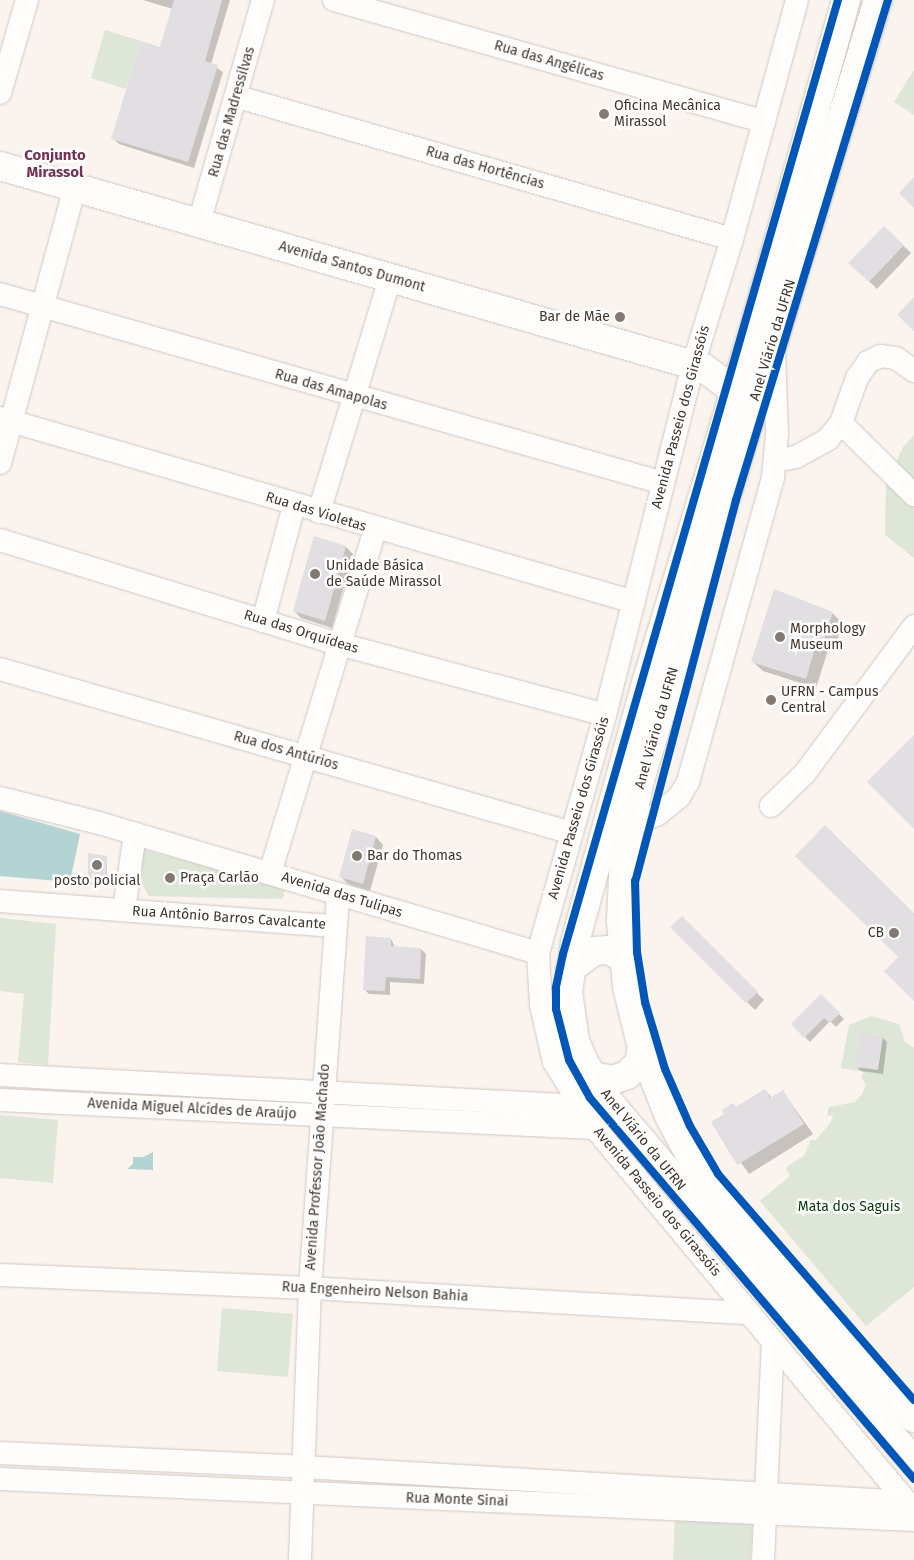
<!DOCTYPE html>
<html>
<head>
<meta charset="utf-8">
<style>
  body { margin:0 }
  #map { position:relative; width:914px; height:1560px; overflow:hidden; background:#faf3ee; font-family:"Fira Sans",sans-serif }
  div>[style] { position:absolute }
  .green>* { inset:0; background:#dde6d7 }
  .water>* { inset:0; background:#b3d4d3 }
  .shadow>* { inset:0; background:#0003 }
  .building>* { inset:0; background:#e2dfe2 }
  .roads { filter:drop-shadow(0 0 1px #d0c8c1) drop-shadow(0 0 1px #d0c8c1) }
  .minor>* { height:22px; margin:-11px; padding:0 11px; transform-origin:11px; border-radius:11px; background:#fefdfc }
  .major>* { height:28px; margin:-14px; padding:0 14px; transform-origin:14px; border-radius:14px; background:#fefdfc }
  .cycleway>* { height:8px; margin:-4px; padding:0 4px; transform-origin:4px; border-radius:4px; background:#0057b8 }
  .dots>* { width:14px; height:14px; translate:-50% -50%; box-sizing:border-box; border:2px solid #fff; border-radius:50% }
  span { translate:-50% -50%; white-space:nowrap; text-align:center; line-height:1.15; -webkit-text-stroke:5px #fff; paint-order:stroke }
  .street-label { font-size:14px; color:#42372f }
  .poi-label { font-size:14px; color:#42372f }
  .left { translate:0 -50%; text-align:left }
  .right { translate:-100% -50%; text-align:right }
  .park-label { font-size:14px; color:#09370e }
  .neighbourhood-label { font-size:15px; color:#733354; font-weight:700 }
</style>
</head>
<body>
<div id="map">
  <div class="green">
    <i style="clip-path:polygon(105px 30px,141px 41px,126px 89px,91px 78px)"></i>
    <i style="clip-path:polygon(914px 70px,914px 115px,894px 102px)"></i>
    <i style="clip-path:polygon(914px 435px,914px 558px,885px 535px,886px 485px,903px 447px)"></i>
    <i style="clip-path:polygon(138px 848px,285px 888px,283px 899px,149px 896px,133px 870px)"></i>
    <i style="clip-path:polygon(0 918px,56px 924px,48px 1065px,18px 1062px,24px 994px,0 991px)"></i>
    <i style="clip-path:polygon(871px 1016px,899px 1024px,905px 1042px,914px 1048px,914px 1287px,866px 1326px,760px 1201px,790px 1176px,786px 1169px,789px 1165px,804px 1156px,811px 1140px,816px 1140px,831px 1122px,833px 1115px,827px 1116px,829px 1107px,855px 1102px,862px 1094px,866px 1085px,861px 1077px,864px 1072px,841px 1068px,849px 1025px)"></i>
    <i style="clip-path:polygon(0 1115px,58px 1120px,53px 1183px,0 1178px)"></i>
    <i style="clip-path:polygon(222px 1308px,293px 1314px,288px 1377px,217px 1371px)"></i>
    <i style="clip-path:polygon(675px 1516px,753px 1521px,750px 1560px,673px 1560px)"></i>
  </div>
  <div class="water">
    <i style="clip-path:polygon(0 811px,80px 834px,70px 882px,0 876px)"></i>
    <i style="clip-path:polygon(153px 1152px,153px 1170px,127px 1169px,133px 1164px,133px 1157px,143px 1157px)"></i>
  </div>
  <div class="shadow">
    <i style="clip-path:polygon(143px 0,230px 0,211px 64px,223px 72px,194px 168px,119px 144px,113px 138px,161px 48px,173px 9px)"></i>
    <i style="clip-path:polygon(884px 227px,911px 253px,877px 289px,850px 263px)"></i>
    <i style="clip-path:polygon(315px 538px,346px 547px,353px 554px,332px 628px,301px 618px,294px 611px)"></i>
    <i style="clip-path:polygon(832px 613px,843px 623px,834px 649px,829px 647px,816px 688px,763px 671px,752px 661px)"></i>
    <i style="clip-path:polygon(376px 837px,383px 845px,370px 891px,348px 884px,340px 876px)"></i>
    <i style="clip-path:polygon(107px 857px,107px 886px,92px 884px,89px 882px)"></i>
    <i style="clip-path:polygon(682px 918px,764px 1000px,755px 1010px,672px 927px)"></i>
    <i style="clip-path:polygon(391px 939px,395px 947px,421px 949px,426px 954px,424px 984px,390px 982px,390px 995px,369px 994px,364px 989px)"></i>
    <i style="clip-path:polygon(821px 996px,844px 1019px,836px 1027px,830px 1021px,810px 1042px,792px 1024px)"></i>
    <i style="clip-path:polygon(882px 1037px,887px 1042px,883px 1074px,861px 1071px,856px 1066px)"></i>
    <i style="clip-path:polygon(765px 1090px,772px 1098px,783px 1092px,813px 1134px,749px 1174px,713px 1123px)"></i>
  </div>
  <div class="building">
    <i style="clip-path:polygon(174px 0,222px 0,205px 61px,218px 65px,188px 162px,111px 139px,141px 41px,160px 47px)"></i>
    <i style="clip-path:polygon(914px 177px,914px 208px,899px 193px)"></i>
    <i style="clip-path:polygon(884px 226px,904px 245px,869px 282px,848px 263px)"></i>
    <i style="clip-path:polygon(914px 297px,914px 331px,897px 315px)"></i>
    <i style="clip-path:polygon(314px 536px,346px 546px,325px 621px,293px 611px)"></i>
    <i style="clip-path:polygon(774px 589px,833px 612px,824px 640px,818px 638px,806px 679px,751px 662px)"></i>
    <i style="clip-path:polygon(914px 735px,914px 829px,867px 782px)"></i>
    <i style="clip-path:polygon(825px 825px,914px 913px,914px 1001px,884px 971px,898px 957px,795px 856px)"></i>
    <i style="clip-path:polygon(352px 829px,376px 836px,363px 884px,339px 877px)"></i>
    <i style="clip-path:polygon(88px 853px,107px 856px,106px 884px,88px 882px)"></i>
    <i style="clip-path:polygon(682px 916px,758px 992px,746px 1003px,670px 927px)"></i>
    <i style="clip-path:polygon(366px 936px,391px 938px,391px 946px,421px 948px,420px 979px,386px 977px,385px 991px,363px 990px)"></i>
    <i style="clip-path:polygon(821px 994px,840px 1013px,830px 1023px,824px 1018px,804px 1038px,791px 1024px)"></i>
    <i style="clip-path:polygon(860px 1033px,883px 1036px,878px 1070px,855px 1067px)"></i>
    <i style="clip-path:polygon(765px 1089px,770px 1098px,783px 1090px,804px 1124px,737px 1165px,711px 1122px,724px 1114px,722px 1110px,733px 1103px,736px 1107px)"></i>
  </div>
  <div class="roads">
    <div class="minor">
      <i style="left:334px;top:0;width:447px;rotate:15.8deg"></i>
      <i style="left:797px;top:0;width:248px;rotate:105.2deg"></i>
      <i style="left:732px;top:239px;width:132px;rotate:107.2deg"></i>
      <i style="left:693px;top:365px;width:361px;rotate:104.1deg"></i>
      <i style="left:605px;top:715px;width:247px;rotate:105.7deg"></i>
      <i style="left:538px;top:953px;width:52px;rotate:86.7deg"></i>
      <i style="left:541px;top:1005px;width:58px;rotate:77.2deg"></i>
      <i style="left:554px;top:1062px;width:78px;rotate:58.2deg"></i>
      <i style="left:595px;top:1128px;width:498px;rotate:50.2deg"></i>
      <i style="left:0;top:93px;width:97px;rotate:-73.8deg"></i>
      <i style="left:238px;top:97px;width:514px;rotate:16.04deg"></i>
      <i style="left:199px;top:223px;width:232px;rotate:-74deg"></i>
      <i style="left:0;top:294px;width:689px;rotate:15.91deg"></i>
      <i style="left:0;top:418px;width:660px;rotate:16.18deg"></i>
      <i style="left:841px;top:423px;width:103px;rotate:44.6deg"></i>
      <i style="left:775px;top:461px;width:21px;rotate:-11deg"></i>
      <i style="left:796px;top:457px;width:37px;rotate:-29deg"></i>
      <i style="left:828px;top:439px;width:21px;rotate:-51deg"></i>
      <i style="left:841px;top:423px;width:48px;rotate:-70.4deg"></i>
      <i style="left:857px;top:378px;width:19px;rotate:-55deg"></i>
      <i style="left:868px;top:362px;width:14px;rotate:-25deg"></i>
      <i style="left:881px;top:356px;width:15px;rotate:8deg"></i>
      <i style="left:896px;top:358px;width:22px;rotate:36deg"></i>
      <i style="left:0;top:463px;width:286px;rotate:-74.8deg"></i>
      <i style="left:319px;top:512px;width:244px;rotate:-73.1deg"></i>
      <i style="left:0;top:540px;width:355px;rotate:17.1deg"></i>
      <i style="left:339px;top:644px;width:275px;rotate:14.9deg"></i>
      <i style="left:263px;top:621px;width:120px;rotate:-75deg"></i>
      <i style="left:0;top:669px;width:595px;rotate:16deg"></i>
      <i style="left:0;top:798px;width:102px;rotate:14.2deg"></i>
      <i style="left:99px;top:823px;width:458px;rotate:16.5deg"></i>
      <i style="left:771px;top:806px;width:47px;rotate:-44.1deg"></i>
      <i style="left:805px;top:773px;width:183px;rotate:-53.4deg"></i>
      <i style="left:630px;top:825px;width:30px;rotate:-21deg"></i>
      <i style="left:658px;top:814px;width:27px;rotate:-39deg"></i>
      <i style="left:679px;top:797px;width:17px;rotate:-59deg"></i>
      <i style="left:688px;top:782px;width:317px;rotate:-74.4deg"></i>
      <i style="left:773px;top:477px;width:43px;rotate:-84.7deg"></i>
      <i style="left:777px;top:434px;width:82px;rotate:-92.1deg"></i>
      <i style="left:270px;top:873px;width:360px;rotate:-73deg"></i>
      <i style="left:0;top:901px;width:335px;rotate:4.3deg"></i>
      <i style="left:124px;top:910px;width:77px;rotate:-81.8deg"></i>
      <i style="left:0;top:1075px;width:581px;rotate:3.06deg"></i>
      <i style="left:0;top:1100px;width:596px;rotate:2.69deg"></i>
      <i style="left:0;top:1275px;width:310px;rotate:2.4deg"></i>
      <i style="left:310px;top:1288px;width:441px;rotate:3.3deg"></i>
      <i style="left:0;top:1453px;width:304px;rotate:2.6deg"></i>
      <i style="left:304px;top:1467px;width:604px;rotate:3.32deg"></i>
      <i style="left:0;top:1479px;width:915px;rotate:2.57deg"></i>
      <i style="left:300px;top:1560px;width:272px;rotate:-87.9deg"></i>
      <i style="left:310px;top:1288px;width:395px;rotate:-85.9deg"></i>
      <i style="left:763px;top:1560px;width:219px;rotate:-87.4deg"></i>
    </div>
    <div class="major">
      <i style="left:846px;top:0;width:357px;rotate:105.7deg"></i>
      <i style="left:749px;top:344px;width:350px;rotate:106.9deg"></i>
      <i style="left:647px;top:679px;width:274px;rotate:105.3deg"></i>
      <i style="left:575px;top:943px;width:49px;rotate:98.1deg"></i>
      <i style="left:568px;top:992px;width:49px;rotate:81.9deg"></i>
      <i style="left:575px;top:1041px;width:25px;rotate:67deg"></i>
      <i style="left:585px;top:1064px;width:45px;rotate:57.7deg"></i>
      <i style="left:609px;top:1102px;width:472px;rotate:49.7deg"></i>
      <i style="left:878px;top:0;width:816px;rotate:106.97deg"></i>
      <i style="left:640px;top:780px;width:77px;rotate:102deg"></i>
      <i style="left:624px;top:855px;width:66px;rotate:92.6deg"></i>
      <i style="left:621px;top:921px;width:66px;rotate:84.8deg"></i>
      <i style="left:627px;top:987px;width:63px;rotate:76.2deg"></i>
      <i style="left:642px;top:1048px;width:73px;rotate:68.3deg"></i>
      <i style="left:669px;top:1116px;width:40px;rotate:62deg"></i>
      <i style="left:688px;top:1151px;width:38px;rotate:57deg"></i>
      <i style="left:709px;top:1183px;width:108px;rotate:51deg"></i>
      <i style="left:777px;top:1267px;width:204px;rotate:47.8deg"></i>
      <i style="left:0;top:166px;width:732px;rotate:16.01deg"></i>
      <i style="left:704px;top:368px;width:38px;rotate:37deg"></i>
      <i style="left:570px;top:969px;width:30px;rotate:-37deg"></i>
      <i style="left:594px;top:951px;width:14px;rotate:-4deg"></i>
      <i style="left:608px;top:950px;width:17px;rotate:28deg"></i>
      <i style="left:592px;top:1076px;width:21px;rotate:11deg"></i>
      <i style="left:613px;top:1080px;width:15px;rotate:-20deg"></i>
      <i style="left:627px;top:1075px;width:17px;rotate:-45deg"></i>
      <i style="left:639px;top:1063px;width:15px;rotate:-79deg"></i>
    </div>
  </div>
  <div class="cycleway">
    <i style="left:838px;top:0;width:993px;rotate:106.08deg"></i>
    <i style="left:563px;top:954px;width:35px;rotate:102deg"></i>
    <i style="left:556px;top:988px;width:21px;rotate:90deg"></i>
    <i style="left:556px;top:1009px;width:53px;rotate:75.7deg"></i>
    <i style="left:569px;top:1060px;width:43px;rotate:61.1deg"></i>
    <i style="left:590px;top:1098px;width:500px;rotate:49.62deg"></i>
    <i style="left:888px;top:0;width:523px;rotate:106.91deg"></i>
    <i style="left:736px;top:500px;width:394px;rotate:104.8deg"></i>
    <i style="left:635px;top:881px;width:71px;rotate:88.4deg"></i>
    <i style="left:637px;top:952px;width:51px;rotate:80.9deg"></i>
    <i style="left:645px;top:1002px;width:70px;rotate:73.4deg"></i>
    <i style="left:665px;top:1069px;width:62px;rotate:66.3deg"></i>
    <i style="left:690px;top:1126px;width:56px;rotate:59.7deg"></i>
    <i style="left:718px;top:1174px;width:299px;rotate:49.1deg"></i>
  </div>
  <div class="dots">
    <i style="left:604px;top:114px;background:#827972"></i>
    <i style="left:620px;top:317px;background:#827972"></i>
    <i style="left:315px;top:574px;background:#827972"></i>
    <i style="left:780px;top:637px;background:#827972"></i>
    <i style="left:771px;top:700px;background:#827972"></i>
    <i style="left:357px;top:856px;background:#827972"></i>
    <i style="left:97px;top:865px;background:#827972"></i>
    <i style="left:170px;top:878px;background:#827972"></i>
    <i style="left:894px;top:933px;background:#827972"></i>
  </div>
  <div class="street-label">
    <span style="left:549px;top:61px;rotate:16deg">Rua das Angélicas</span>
    <span style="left:232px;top:112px;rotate:-74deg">Rua das Madressilvas</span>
    <span style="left:485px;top:168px;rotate:16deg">Rua das Hortências</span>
    <span style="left:352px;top:267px;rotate:16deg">Avenida Santos Dumont</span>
    <span style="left:773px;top:340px;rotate:-73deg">Anel Viário da UFRN</span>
    <span style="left:331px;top:390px;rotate:16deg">Rua das Amapolas</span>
    <span style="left:681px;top:417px;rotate:-75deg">Avenida Passeio dos Girassóis</span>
    <span style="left:316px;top:512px;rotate:17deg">Rua das Violetas</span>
    <span style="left:301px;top:632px;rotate:17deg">Rua das Orquídeas</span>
    <span style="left:657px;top:728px;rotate:-74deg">Anel Viário da UFRN</span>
    <span style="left:286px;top:751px;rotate:16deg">Rua dos Antúrios</span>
    <span style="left:579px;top:808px;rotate:-74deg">Avenida Passeio dos Girassóis</span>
    <span style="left:342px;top:895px;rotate:17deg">Avenida das Tulipas</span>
    <span style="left:229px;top:918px;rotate:4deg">Rua Antônio Barros Cavalcante</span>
    <span style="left:192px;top:1109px;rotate:3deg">Avenida Miguel Alcídes de Araújo</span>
    <span style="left:643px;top:1140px;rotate:51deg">Anel Viário da UFRN</span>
    <span style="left:318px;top:1167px;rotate:-86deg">Avenida Professor João Machado</span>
    <span style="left:657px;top:1202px;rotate:50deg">Avenida Passeio dos Girassóis</span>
    <span style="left:375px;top:1292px;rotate:3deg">Rua Engenheiro Nelson Bahia</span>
    <span style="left:457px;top:1500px;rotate:2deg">Rua Monte Sinai</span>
  </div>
  <div class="poi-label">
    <span class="left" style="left:614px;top:114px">Oficina Mecânica<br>Mirassol</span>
    <span class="right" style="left:610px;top:317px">Bar de Mãe</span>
    <span class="left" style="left:326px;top:574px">Unidade Básica<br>de Saúde Mirassol</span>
    <span class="left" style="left:790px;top:637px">Morphology<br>Museum</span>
    <span class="left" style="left:781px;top:700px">UFRN - Campus<br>Central</span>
    <span class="left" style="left:367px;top:856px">Bar do Thomas</span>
    <span class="left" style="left:180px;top:878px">Praça Carlão</span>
    <span style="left:97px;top:881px">posto policial</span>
    <span class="right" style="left:884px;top:933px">CB</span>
  </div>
  <div class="park-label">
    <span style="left:849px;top:1207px">Mata dos Saguis</span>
  </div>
  <div class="neighbourhood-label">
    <span style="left:55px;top:164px">Conjunto<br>Mirassol</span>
  </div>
</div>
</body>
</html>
